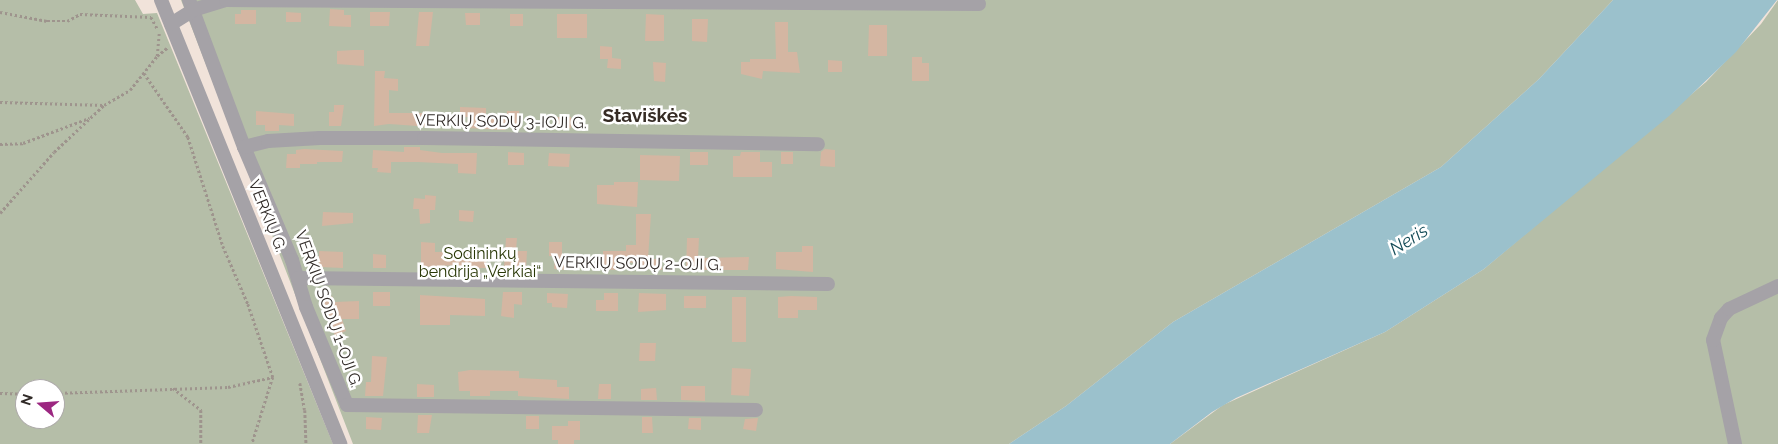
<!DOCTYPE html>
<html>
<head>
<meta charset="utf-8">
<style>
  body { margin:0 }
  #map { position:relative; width:1778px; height:444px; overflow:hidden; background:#f1e3da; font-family:Raleway,sans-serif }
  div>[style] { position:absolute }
  .green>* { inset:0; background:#b5bea8 }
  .water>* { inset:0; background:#9bc1cc }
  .building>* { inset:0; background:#d4b6a2 }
  .path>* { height:2.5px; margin-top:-1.25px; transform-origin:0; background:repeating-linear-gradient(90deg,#9e948d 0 2.5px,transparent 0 5px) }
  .street>* { height:14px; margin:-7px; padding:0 7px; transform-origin:7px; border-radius:7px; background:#a5a2a7 }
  span { translate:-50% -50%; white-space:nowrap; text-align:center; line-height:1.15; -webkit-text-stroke:5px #fff; paint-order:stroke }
  .street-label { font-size:16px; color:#312b28 }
  .park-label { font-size:16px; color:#283705 }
  .water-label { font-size:18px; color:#154c58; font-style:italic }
  .quarter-label { font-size:19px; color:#352b24; font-weight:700 }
  .north { position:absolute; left:15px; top:379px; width:50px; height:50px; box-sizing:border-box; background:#fff; border:1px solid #adaaa9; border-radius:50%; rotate:288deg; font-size:14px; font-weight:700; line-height:20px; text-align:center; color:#312b28 }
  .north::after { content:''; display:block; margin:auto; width:18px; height:22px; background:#9c2781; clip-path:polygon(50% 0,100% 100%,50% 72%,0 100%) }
</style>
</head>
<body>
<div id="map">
  <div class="green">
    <i style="clip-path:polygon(evenodd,0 0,135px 0,143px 14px,157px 13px,333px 444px,0 444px,0 0,25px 389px,55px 389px,55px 419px,25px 419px,25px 389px)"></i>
    <i style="clip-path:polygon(181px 0,1613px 0,1539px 79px,1441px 167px,1173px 322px,1066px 406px,1009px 444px,353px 444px)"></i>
    <i style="clip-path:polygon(1778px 0,1778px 444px,1170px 444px,1223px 405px,1385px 332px,1484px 269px,1706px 82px,1761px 24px)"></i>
  </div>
  <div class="water">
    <i style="clip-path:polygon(1613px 0,1777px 0,1736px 52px,1669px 116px,1484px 269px,1385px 332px,1236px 398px,1212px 412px,1170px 444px,1009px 444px,1066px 406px,1173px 322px,1441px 167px,1539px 79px)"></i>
  </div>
  <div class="building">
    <i style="clip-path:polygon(330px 9px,344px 10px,344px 15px,351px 15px,351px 27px,329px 26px)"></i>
    <i style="clip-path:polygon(241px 10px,256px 10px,256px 24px,235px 24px,235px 14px,241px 14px)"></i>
    <i style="clip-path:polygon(286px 12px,301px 13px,301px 22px,286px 22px)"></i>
    <i style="clip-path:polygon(370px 12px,390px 12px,389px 26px,370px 26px)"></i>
    <i style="clip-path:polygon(419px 12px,433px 12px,429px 46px,416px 46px)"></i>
    <i style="clip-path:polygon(465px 13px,480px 13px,480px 25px,466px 25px)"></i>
    <i style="clip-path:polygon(510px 14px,523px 14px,523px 26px,510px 26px)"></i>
    <i style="clip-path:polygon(557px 14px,587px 14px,587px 38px,557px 38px)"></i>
    <i style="clip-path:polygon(646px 14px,664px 15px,664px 41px,645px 41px)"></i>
    <i style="clip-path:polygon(692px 19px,708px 19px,707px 42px,692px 41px)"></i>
    <i style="clip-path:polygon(775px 22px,788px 22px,788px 52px,797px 52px,800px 73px,763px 71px,762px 79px,741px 74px,741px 62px,750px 62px,750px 59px,776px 59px)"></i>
    <i style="clip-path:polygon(869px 25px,887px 25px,887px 56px,868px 56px)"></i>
    <i style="clip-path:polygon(600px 46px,612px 47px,612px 58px,621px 59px,621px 69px,607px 68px,608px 59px,600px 59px)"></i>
    <i style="clip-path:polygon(354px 50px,364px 50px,364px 66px,337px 64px,337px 51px)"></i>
    <i style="clip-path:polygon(912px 57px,922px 57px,922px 63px,929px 63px,929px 81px,912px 81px)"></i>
    <i style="clip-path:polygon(828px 60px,842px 61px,842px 72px,828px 72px)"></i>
    <i style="clip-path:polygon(653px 62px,666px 63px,665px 82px,654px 81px)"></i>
    <i style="clip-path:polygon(375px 71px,385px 71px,384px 78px,398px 79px,398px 91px,389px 90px,389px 113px,425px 113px,425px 117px,432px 117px,432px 127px,389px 124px,374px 126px)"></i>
    <i style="clip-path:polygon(334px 105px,344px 105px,341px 126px,329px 126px,329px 112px,334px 112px)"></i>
    <i style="clip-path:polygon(460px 107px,486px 108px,486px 117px,507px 117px,507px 111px,519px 111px,519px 127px,505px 127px,505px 130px,467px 128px,468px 117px,460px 117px)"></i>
    <i style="clip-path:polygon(256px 111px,294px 114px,294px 126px,279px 125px,279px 131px,265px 131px,265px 125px,256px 125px)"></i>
    <i style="clip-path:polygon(555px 117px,571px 117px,571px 128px,554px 128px)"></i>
    <i style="clip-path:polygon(404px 147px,420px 147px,420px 150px,442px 153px,477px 153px,476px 174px,458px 173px,458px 164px,418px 162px,391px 162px,391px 173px,377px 172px,378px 168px,372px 168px,373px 150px,404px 152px)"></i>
    <i style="clip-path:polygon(304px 149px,343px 151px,342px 162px,317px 162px,317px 164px,300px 164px,300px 168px,286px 168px,287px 154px,296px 154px,296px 150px)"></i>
    <i style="clip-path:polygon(825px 149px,835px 150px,835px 167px,820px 166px,821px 152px)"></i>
    <i style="clip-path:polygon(508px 152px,524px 153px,524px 165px,508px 165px)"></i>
    <i style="clip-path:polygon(690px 152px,708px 152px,708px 165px,690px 165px)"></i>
    <i style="clip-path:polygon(741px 152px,760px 152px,760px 162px,772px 162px,772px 177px,733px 177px,733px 156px,740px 156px)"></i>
    <i style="clip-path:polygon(781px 152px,793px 152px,793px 164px,781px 164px)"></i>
    <i style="clip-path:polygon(549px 153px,570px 154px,569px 167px,548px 166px)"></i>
    <i style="clip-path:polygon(640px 155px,680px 156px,679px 181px,640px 180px)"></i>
    <i style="clip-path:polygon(614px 182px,638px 182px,637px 207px,597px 204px,597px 185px,614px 185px)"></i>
    <i style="clip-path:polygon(425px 195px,436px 196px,435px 210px,430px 210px,430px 223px,420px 224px,419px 209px,413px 209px,414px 198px,425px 199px)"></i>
    <i style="clip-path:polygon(459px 210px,474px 211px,473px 222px,459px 221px)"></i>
    <i style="clip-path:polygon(323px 212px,353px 213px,353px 223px,322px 226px)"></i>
    <i style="clip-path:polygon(636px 214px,651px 214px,648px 259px,662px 259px,662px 270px,638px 268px,638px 263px,617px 262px,617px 270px,595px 269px,595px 258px,603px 258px,603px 251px,626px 251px,626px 245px,636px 245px)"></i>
    <i style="clip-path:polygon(506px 238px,517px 238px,516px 251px,527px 251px,526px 269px,504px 268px)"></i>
    <i style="clip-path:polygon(687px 238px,699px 238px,698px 258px,749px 257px,748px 270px,686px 270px)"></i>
    <i style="clip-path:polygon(421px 242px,435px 243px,435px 252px,486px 251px,486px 268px,457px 268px,457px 265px,421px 267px)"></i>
    <i style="clip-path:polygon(549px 242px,562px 242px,562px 256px,571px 256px,571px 270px,554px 269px,555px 256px,549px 256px)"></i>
    <i style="clip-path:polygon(802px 246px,813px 246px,813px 272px,776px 269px,776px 252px,802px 252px)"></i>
    <i style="clip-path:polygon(319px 251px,343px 252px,343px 268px,319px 267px)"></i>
    <i style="clip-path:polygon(373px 254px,386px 255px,386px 268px,373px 268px)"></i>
    <i style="clip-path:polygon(373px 292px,390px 292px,390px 306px,373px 306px)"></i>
    <i style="clip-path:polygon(503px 292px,522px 292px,522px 305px,514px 304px,514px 318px,501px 316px)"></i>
    <i style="clip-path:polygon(547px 293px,568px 294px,567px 308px,552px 307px,552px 303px,547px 303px)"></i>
    <i style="clip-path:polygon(604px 293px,618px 293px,618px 311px,596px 311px,596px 300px,604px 300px)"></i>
    <i style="clip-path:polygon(639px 293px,666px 294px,666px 310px,638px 312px)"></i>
    <i style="clip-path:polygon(420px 295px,485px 299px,485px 316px,450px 315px,450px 325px,420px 325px)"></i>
    <i style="clip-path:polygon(332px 296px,335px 302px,359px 301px,359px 319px,342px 319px,346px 331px,335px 336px,321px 300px)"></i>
    <i style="clip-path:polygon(684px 296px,706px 296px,706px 308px,684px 308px)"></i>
    <i style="clip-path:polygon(791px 296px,817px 297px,817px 310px,798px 310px,798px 318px,778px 318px,778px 297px)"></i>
    <i style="clip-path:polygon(732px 297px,746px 297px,746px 342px,732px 342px)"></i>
    <i style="clip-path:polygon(640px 343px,656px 343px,655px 361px,639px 361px)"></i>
    <i style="clip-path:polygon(372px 356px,387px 357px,383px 396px,365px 396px,366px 382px,371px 382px)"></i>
    <i style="clip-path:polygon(732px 368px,751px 369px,749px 396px,731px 395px)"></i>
    <i style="clip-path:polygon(470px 370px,519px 371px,519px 378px,557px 380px,557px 387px,569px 387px,569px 399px,518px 396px,518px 391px,490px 391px,490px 396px,470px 396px,470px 391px,459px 391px,458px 372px)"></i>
    <i style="clip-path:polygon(417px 384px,434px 385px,434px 397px,417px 397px)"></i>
    <i style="clip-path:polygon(599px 384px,611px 384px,611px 399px,598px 399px)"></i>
    <i style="clip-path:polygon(681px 386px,705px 386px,705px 401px,681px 400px)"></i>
    <i style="clip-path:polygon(656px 388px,657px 400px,641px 400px,641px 389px)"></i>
    <i style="clip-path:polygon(418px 415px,432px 415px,429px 433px,417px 433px)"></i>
    <i style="clip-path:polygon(526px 416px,539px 416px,539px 429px,526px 429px)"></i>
    <i style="clip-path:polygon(366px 417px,382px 418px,381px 430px,366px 429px)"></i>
    <i style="clip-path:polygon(642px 417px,652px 417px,653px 433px,642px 433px)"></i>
    <i style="clip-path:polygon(689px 418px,701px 418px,701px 430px,688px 429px)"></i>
    <i style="clip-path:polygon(758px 418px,756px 431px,743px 429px,745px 419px)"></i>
    <i style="clip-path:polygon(568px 421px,580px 421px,580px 440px,574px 440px,574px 444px,558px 444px,558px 440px,552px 440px,552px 426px,568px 426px)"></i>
  </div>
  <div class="path">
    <i style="left:0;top:12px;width:48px;rotate:10.8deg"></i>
    <i style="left:47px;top:21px;width:20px"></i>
    <i style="left:67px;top:21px;width:15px;rotate:-28deg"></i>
    <i style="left:80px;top:14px;width:71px;rotate:2.4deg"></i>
    <i style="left:151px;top:17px;width:13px;rotate:61deg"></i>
    <i style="left:157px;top:56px;width:24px;rotate:-85deg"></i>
    <i style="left:144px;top:73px;width:78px;rotate:55.5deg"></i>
    <i style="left:188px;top:137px;width:114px;rotate:72.2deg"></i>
    <i style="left:223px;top:246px;width:63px;rotate:66.7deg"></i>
    <i style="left:248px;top:304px;width:77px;rotate:71.1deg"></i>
    <i style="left:273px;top:377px;width:70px;rotate:107.4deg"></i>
    <i style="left:0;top:102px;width:104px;rotate:1.7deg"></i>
    <i style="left:104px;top:105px;width:30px;rotate:-30deg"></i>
    <i style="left:130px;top:90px;width:43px;rotate:-51.5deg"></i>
    <i style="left:157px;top:56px;width:13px;rotate:-39deg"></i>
    <i style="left:0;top:144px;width:23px;rotate:-2deg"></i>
    <i style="left:23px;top:143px;width:71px;rotate:-20.7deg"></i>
    <i style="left:0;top:213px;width:81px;rotate:-48.5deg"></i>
    <i style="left:54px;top:152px;width:69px;rotate:-43.2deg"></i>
    <i style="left:300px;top:383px;width:27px;rotate:80deg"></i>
    <i style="left:305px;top:410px;width:34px;rotate:88deg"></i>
    <i style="left:173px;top:388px;width:36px;rotate:38deg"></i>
    <i style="left:201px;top:410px;width:34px;rotate:90deg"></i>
    <i style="left:0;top:393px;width:25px;rotate:2deg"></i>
    <i style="left:55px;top:393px;width:173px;rotate:-2deg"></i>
    <i style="left:228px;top:387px;width:46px;rotate:-12.5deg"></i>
  </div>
  <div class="street">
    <i style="left:161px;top:0;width:479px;rotate:68deg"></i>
    <i style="left:189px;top:0;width:157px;rotate:69.5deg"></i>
    <i style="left:244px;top:147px;width:123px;rotate:67deg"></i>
    <i style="left:292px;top:260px;width:49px;rotate:73.4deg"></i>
    <i style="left:306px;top:307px;width:106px;rotate:67.3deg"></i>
    <i style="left:347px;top:405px;width:409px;rotate:0.7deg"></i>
    <i style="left:171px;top:24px;width:26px;rotate:-32deg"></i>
    <i style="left:193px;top:10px;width:34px;rotate:-17deg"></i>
    <i style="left:226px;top:0;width:753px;rotate:0.3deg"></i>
    <i style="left:244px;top:147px;width:25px;rotate:-14deg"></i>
    <i style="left:268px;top:141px;width:52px;rotate:-3.3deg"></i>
    <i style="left:320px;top:138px;width:104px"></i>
    <i style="left:424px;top:138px;width:394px;rotate:0.9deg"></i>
    <i style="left:298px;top:278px;width:530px;rotate:0.65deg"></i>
    <i style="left:1735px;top:444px;width:106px;rotate:-101.9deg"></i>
    <i style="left:1713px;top:340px;width:23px;rotate:-70deg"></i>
    <i style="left:1721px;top:318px;width:12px;rotate:-48deg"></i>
    <i style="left:1729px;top:309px;width:54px;rotate:-25.1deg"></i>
  </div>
  <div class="street-label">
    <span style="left:501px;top:122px;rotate:1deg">VERKIŲ SODŲ 3-IOJI G.</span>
    <span style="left:267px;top:216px;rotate:68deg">VERKIŲ G.</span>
    <span style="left:638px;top:264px;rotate:1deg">VERKIŲ SODŲ 2-OJI G.</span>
    <span style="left:328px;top:309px;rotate:70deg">VERKIŲ SODŲ 1-OJI G.</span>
  </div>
  <div class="park-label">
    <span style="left:480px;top:263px">Sodininkų<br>bendrija „Verkiai“</span>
  </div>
  <div class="water-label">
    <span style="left:1409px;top:240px;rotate:-32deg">Neris</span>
  </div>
  <div class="quarter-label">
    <span style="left:645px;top:116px">Staviškės</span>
  </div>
  <div class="north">N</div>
</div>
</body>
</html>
